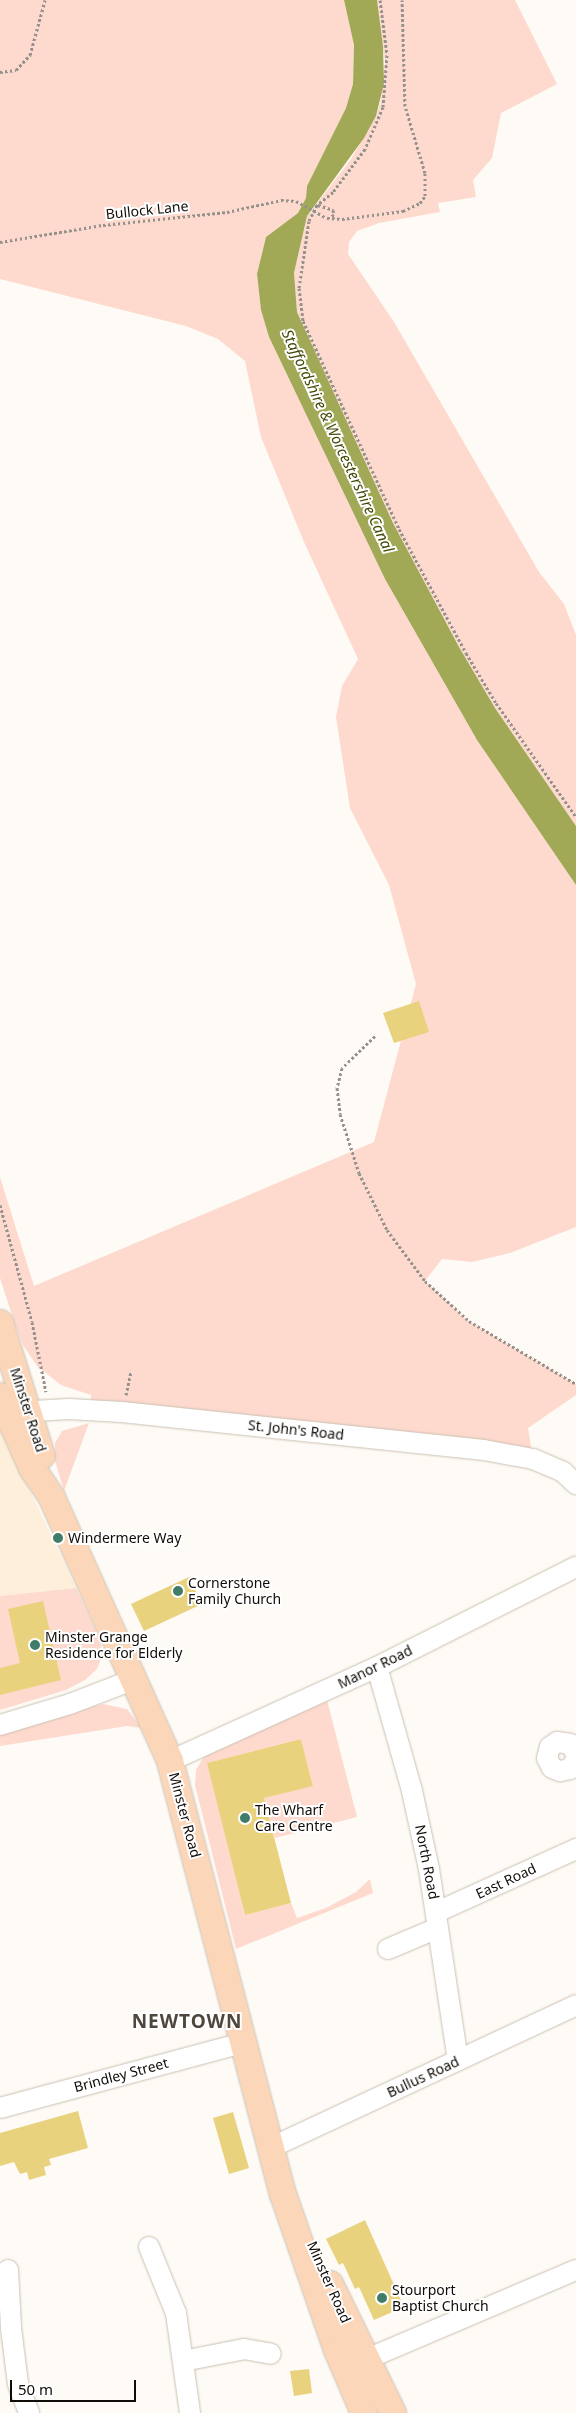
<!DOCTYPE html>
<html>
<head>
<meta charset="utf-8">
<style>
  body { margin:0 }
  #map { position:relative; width:576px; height:2413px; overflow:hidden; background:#fefaf5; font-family:"Noto Sans",sans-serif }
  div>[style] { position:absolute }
  .built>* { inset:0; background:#feefdb }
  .green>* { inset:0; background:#fedace }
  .water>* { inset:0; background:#a1a956 }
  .building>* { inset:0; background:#e9d27d }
  .path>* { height:3px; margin-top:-1.5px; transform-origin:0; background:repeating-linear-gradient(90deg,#95918d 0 2.5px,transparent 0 5px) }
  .roads { filter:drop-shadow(0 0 1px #cac1b3) drop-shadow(0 0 1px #cac1b3) }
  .minor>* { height:20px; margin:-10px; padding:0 10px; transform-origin:10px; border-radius:10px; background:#fff }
  .major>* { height:26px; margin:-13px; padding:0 13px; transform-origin:13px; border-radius:13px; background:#fbd6b9 }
  .path-bridge>* { height:3px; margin-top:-1.5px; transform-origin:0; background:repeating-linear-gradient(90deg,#95918d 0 2.5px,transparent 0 5px) }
  .dots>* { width:14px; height:14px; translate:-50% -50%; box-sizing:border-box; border:2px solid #fff; border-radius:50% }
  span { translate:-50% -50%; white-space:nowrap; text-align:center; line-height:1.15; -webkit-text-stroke:4px #fff; paint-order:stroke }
  .street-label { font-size:14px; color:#100c08 }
  .poi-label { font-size:14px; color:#100c08 }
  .left { translate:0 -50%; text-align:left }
  .water-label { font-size:15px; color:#434704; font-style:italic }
  .district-label { font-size:19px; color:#4f473c; font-weight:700; letter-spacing:1px }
  .scale { position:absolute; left:10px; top:2380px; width:126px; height:22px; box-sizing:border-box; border:2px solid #100c08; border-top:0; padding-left:6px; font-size:15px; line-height:18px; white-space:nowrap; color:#100c08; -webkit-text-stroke:4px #fff; paint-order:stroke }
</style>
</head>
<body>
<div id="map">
  <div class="built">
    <i style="clip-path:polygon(0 1427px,76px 1588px,0 1596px)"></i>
  </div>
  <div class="green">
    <i style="clip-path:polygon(0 0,344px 0,354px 45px,353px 84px,346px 108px,307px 186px,306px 198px,298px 213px,266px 237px,257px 274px,261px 309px,269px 337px,385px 579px,477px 740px,576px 885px,576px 1227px,510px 1253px,472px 1262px,442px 1259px,425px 1281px,469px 1321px,576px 1384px,576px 1395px,528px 1428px,533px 1459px,91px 1410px,91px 1395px,61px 1385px,37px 1366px,23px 1345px,14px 1322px,0 1278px,0 1177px,34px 1286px,374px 1142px,416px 984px,389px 885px,350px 808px,336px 717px,342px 686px,358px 659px,304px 542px,261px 437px,245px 361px,218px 339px,186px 326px,0 279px)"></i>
    <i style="clip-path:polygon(377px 0,515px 0,557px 84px,501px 113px,492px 158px,473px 180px,476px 197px,438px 203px,440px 212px,379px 223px,357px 231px,349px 242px,348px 254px,394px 322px,539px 572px,564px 604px,576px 635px,576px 826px,495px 708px,459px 647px,393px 523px,297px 312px,294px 273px,307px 216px,351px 159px,376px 116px,380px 103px,385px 63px)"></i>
    <i style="clip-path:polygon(89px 1423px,64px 1491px,55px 1461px,55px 1443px,62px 1431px)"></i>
    <i style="clip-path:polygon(76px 1588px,101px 1641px,102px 1656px,97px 1669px,85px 1680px,66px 1690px,0 1710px,0 1596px)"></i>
    <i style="clip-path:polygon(327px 1700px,357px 1817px,275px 1838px,264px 1798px,313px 1785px,301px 1739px,208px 1763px,245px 1915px,291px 1903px,297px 1918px,326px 1908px,356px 1892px,370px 1879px,373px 1893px,236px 1949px,195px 1785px,196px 1770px,203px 1758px,210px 1753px)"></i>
    <i style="clip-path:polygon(103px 1704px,127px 1709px,142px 1728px,127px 1726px,0 1746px,0 1733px)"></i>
  </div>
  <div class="water">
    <i style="clip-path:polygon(344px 0,377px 0,383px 46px,384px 83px,376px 116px,364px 138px,307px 216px,294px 273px,297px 312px,393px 523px,459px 647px,495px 708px,576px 826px,576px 885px,477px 740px,385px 579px,269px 337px,261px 310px,257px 274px,266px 237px,298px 213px,306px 198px,307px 186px,346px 108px,353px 84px,354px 45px)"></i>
  </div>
  <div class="building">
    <i style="clip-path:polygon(419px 1001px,429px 1032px,394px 1043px,383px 1013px)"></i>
    <i style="clip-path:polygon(189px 1577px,202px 1604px,144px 1631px,131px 1604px)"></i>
    <i style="clip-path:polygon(43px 1601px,61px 1680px,0 1695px,0 1668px,20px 1663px,8px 1609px)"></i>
    <i style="clip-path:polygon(301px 1739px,313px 1786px,264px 1798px,291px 1903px,245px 1915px,207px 1763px)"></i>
    <i style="clip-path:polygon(78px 2111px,88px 2148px,49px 2159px,51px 2165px,44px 2167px,46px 2175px,29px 2180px,27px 2172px,20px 2174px,14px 2162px,0 2166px,0 2133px)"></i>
    <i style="clip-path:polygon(233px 2112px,249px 2168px,229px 2174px,213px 2118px)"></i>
    <i style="clip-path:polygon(365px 2220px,404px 2307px,374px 2320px,359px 2287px,355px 2289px,343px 2263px,339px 2265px,326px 2239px)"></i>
    <i style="clip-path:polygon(309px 2369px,312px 2393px,294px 2396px,290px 2371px)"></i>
  </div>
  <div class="path">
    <i style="left:380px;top:0;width:55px;rotate:82.7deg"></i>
    <i style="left:387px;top:55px;width:52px;rotate:94.4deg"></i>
    <i style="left:383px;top:107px;width:46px;rotate:113.2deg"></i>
    <i style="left:365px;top:149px;width:54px;rotate:126.7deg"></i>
    <i style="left:333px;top:192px;width:21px;rotate:141deg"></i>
    <i style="left:317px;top:205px;width:18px;rotate:117deg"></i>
    <i style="left:309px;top:221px;width:68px;rotate:98.5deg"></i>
    <i style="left:299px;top:288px;width:33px;rotate:83deg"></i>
    <i style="left:303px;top:321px;width:229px;rotate:65.2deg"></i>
    <i style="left:399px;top:529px;width:141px;rotate:61.6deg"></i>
    <i style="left:466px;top:653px;width:58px;rotate:59deg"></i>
    <i style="left:496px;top:703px;width:139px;rotate:54.9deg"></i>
    <i style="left:0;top:72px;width:16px;rotate:-7deg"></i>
    <i style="left:16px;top:70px;width:21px;rotate:-47deg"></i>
    <i style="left:30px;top:55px;width:57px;rotate:-74.7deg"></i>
    <i style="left:318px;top:205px;width:16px;rotate:18deg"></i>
    <i style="left:333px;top:210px;width:5px;rotate:79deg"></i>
    <i style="left:334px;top:215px;width:5px;rotate:158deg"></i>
    <i style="left:327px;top:218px;width:15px;rotate:4deg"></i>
    <i style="left:342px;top:219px;width:62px;rotate:-7.5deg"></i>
    <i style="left:403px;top:211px;width:19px;rotate:-25deg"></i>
    <i style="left:420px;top:203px;width:9px;rotate:-54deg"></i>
    <i style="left:425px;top:196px;width:23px;rotate:-90deg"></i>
    <i style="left:425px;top:173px;width:70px;rotate:-106.6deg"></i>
    <i style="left:405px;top:106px;width:106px;rotate:-91.6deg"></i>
    <i style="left:0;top:242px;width:104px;rotate:-9.4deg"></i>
    <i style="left:103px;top:225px;width:125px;rotate:-6deg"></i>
    <i style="left:227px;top:212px;width:55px;rotate:-12.5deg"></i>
    <i style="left:281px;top:200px;width:15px;rotate:4deg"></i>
    <i style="left:375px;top:1036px;width:46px;rotate:135.9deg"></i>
    <i style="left:342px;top:1068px;width:21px;rotate:104deg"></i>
    <i style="left:337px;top:1088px;width:26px;rotate:83deg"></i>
    <i style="left:340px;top:1114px;width:62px;rotate:72.1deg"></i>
    <i style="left:359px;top:1173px;width:64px;rotate:63.8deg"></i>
    <i style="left:387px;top:1230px;width:64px;rotate:53.3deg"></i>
    <i style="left:425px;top:1281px;width:59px;rotate:42.3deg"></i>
    <i style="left:469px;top:1321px;width:124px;rotate:30.5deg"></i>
    <i style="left:0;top:1205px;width:121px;rotate:74.7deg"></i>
    <i style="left:32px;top:1322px;width:71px;rotate:78.7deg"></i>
    <i style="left:126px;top:1395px;width:25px;rotate:-78deg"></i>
  </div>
  <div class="roads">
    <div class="minor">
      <i style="left:16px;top:1412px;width:53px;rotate:-3.2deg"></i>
      <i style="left:69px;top:1409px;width:53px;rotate:3.2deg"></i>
      <i style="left:122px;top:1412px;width:364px;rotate:6deg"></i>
      <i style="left:484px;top:1450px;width:50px;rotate:10.4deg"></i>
      <i style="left:533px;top:1459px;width:33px;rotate:23deg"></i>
      <i style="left:563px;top:1472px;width:18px;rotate:43deg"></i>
      <i style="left:377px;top:1667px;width:129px;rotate:74.2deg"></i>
      <i style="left:412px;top:1791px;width:80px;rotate:77.7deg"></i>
      <i style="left:429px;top:1869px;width:193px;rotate:81.4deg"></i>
      <i style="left:0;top:1725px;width:73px;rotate:-16.7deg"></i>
      <i style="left:70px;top:1704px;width:70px;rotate:-21deg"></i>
      <i style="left:576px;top:1753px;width:11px;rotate:-124deg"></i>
      <i style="left:570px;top:1744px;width:13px;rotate:-171deg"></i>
      <i style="left:557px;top:1742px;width:9px;rotate:144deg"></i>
      <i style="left:550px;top:1747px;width:11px;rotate:105deg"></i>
      <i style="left:547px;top:1758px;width:11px;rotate:63deg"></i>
      <i style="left:552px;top:1768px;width:9px;rotate:21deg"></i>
      <i style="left:560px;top:1771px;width:10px;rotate:-11deg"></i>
      <i style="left:570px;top:1769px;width:11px;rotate:-56deg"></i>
      <i style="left:170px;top:1761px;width:227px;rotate:-24.4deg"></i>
      <i style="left:377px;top:1667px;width:223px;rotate:-26.7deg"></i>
      <i style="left:437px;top:1912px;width:153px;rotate:-24.4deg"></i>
      <i style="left:388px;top:1949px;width:54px;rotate:-22.8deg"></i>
      <i style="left:0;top:2108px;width:251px;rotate:-15deg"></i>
      <i style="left:270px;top:2148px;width:338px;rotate:-25deg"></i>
      <i style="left:149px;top:2247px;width:71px;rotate:67.8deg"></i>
      <i style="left:176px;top:2313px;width:101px;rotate:82deg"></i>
      <i style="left:8px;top:2270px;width:58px;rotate:87deg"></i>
      <i style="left:11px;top:2328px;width:56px;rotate:82.9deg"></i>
      <i style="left:18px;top:2384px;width:31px;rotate:69deg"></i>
      <i style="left:183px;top:2361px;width:62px;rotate:-11.1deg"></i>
      <i style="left:244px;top:2349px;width:27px;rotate:10deg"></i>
      <i style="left:353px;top:2365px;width:242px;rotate:-23.1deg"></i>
    </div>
    <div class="major">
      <i style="left:0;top:1323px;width:139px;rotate:72.5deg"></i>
      <i style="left:0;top:1396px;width:79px;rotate:66deg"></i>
      <i style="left:32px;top:1468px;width:36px;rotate:56deg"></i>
      <i style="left:52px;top:1498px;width:288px;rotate:65.8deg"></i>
      <i style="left:170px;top:1761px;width:448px;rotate:75.4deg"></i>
      <i style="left:283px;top:2194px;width:165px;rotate:70.9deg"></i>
      <i style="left:337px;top:2350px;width:69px;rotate:66.8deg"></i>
      <i style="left:330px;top:2284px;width:144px;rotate:64deg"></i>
    </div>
  </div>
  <div class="path-bridge">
    <i style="left:296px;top:201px;width:35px;rotate:29deg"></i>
  </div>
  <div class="dots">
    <i style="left:58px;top:1538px;background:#3f7d69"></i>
    <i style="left:178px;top:1591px;background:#3f7d69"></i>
    <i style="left:35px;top:1645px;background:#3f7d69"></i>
    <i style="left:245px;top:1818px;background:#3f7d69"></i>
    <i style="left:382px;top:2298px;background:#3f7d69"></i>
  </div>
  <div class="street-label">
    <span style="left:147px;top:210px;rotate:-6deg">Bullock Lane</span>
    <span style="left:28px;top:1410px;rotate:72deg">Minster Road</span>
    <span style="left:296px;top:1430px;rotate:6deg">St. John's Road</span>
    <span style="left:375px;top:1667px;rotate:-26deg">Manor Road</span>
    <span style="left:185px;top:1815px;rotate:75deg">Minster Road</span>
    <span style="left:427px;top:1862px;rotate:79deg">North Road</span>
    <span style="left:506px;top:1881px;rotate:-25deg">East Road</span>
    <span style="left:121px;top:2075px;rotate:-15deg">Brindley Street</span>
    <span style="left:423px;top:2077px;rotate:-25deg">Bullus Road</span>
    <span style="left:329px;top:2282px;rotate:66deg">Minster Road</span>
  </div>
  <div class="poi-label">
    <span class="left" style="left:68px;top:1538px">Windermere Way</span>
    <span class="left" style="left:188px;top:1591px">Cornerstone<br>Family Church</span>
    <span class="left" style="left:45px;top:1645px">Minster Grange<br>Residence for Elderly</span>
    <span class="left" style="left:255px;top:1818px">The Wharf<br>Care Centre</span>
    <span class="left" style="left:392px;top:2298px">Stourport<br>Baptist Church</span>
  </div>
  <div class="water-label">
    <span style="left:338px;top:441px;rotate:65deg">Staffordshire &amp; Worcestershire Canal</span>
  </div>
  <div class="district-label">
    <span style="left:187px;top:2022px">NEWTOWN</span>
  </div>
  <div class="scale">50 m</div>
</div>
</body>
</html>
